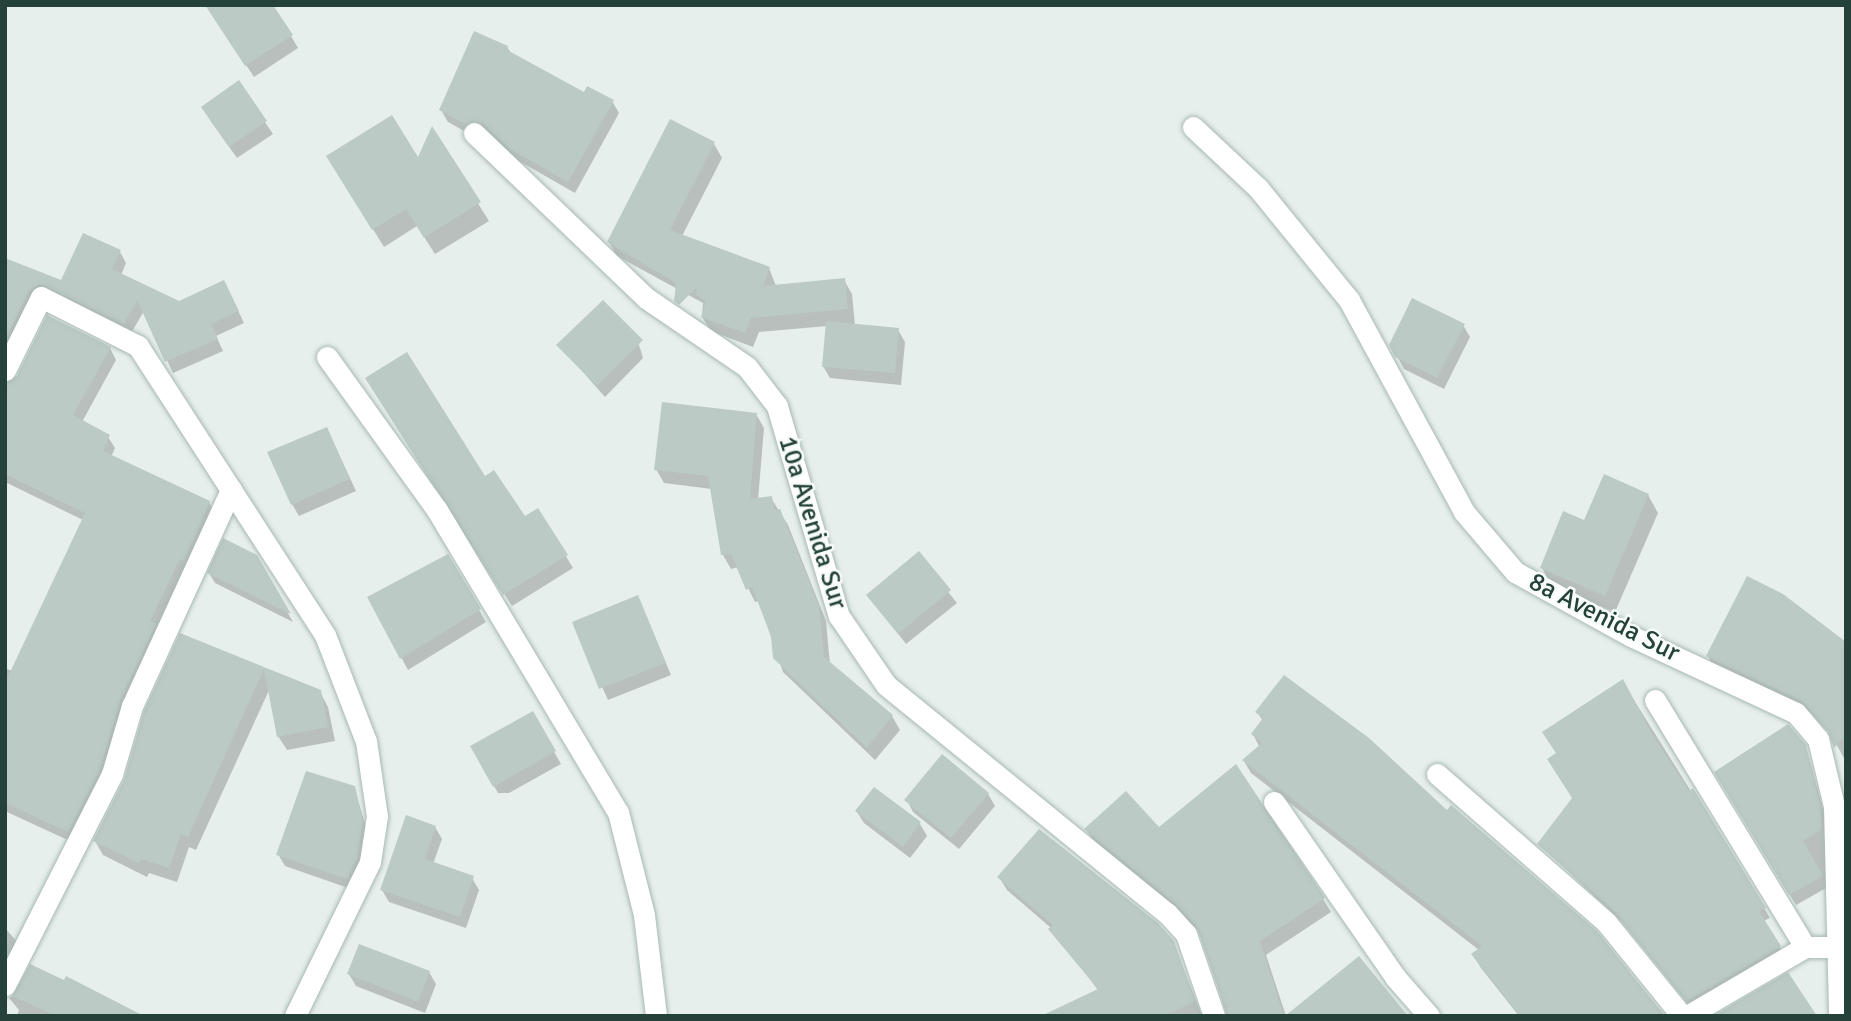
<!DOCTYPE html>
<html>
<head>
<meta charset="utf-8">
<style>
  body { margin:0 }
  #map { position:relative; width:1851px; height:1021px; overflow:hidden; background:#e6efeb; font-family:Signika,sans-serif }
  div>[style] { position:absolute }
  .shadow>* { inset:0; background:#0003 }
  .building>* { inset:0; background:#bbcac4 }
  .roads { filter:drop-shadow(0 0 2px #a8b8b2) drop-shadow(0 0 2px #a8b8b2) }
  .street>* { height:21px; margin:-10.5px; padding:0 10.5px; transform-origin:10.5px; border-radius:10.5px; background:#fff }
  span { translate:-50% -50%; white-space:nowrap; text-align:center; line-height:1.15; -webkit-text-stroke:5px #f7fbf9; paint-order:stroke }
  .street-label { font-size:26px; color:#24423a }
  .frame { position:absolute; inset:0; border:7px solid #24423a; pointer-events:none }
</style>
</head>
<body>
<div id="map">
  <div class="shadow">
    <i style="clip-path:polygon(206px 5px,291px 36px,298px 48px,254px 77px)"></i>
    <i style="clip-path:polygon(507px 47px,512px 55px,584px 94px,612px 101px,619px 113px,575px 193px,519px 161px,491px 135px,473px 136px,448px 122px,441px 110px)"></i>
    <i style="clip-path:polygon(238px 83px,273px 134px,237px 158px,210px 120px)"></i>
    <i style="clip-path:polygon(432px 130px,489px 221px,435px 254px,417px 226px,384px 247px,339px 174px,419px 161px)"></i>
    <i style="clip-path:polygon(714px 144px,722px 158px,682px 236px,769px 268px,776px 286px,844px 280px,852px 294px,855px 326px,898px 330px,905px 342px,901px 385px,830px 378px,823px 366px,827px 326px,759px 332px,753px 347px,711px 331px,702px 317px,703px 303px,617px 256px,609px 242px)"></i>
    <i style="clip-path:polygon(120px 252px,126px 263px,121px 275px,179px 303px,230px 294px,244px 323px,216px 336px,223px 351px,173px 373px,144px 311px,130px 335px,55px 296px,5px 365px,5px 260px,62px 282px)"></i>
    <i style="clip-path:polygon(1463px 325px,1470px 337px,1444px 389px,1404px 369px,1391px 345px)"></i>
    <i style="clip-path:polygon(636px 335px,643px 358px,605px 397px,559px 345px)"></i>
    <i style="clip-path:polygon(110px 348px,116px 360px,82px 422px,108px 437px,115px 448px,111px 457px,209px 502px,215px 514px,74px 843px,5px 811px,5px 668px,12px 671px,83px 520px,5px 482px,5px 383px)"></i>
    <i style="clip-path:polygon(374px 390px,485px 478px,525px 518px,538px 510px,573px 568px,512px 606px)"></i>
    <i style="clip-path:polygon(756px 414px,764px 428px,758px 500px,771px 498px,788px 525px,826px 621px,830px 665px,892px 716px,900px 730px,875px 760px,783px 672px,759px 601px,755px 602px,738px 567px,731px 569px,723px 555px,712px 489px,664px 483px,656px 469px)"></i>
    <i style="clip-path:polygon(327px 429px,356px 491px,299px 516px,292px 504px)"></i>
    <i style="clip-path:polygon(1648px 495px,1658px 513px,1615px 612px,1552px 586px,1542px 568px,1585px 522px)"></i>
    <i style="clip-path:polygon(918px 554px,957px 603px,906px 644px,868px 595px)"></i>
    <i style="clip-path:polygon(256px 556px,293px 622px,215px 583px,209px 573px)"></i>
    <i style="clip-path:polygon(448px 557px,486px 622px,408px 670px,369px 597px)"></i>
    <i style="clip-path:polygon(638px 597px,671px 675px,608px 700px,574px 623px)"></i>
    <i style="clip-path:polygon(181px 635px,320px 692px,328px 707px,335px 741px,287px 750px,278px 736px,270px 688px,196px 850px,189px 847px,177px 882px,149px 873px,147px 877px,103px 855px,95px 841px,125px 780px)"></i>
    <i style="clip-path:polygon(1846px 642px,1846px 762px,1832px 736px,1810px 712px,1713px 667px,1708px 656px)"></i>
    <i style="clip-path:polygon(1622px 681px,1764px 908px,1770px 918px,1763px 921px,1785px 956px,1693px 1010px,1622px 922px,1539px 844px,1574px 799px,1558px 754px)"></i>
    <i style="clip-path:polygon(1257px 712px,1447px 812px,1595px 932px,1665px 1016px,1519px 1016px,1481px 968px,1473px 955px,1479px 950px,1251px 773px,1244px 761px,1260px 748px,1253px 734px,1263px 721px)"></i>
    <i style="clip-path:polygon(532px 713px,561px 764px,509px 793px,498px 793px,472px 747px)"></i>
    <i style="clip-path:polygon(1808px 754px,1826px 820px,1828px 887px,1796px 905px,1716px 772px)"></i>
    <i style="clip-path:polygon(354px 788px,369px 836px,354px 890px,285px 866px,278px 854px)"></i>
    <i style="clip-path:polygon(874px 789px,920px 824px,927px 836px,910px 858px,864px 823px,857px 812px)"></i>
    <i style="clip-path:polygon(988px 794px,995px 806px,959px 849px,913px 812px,907px 800px)"></i>
    <i style="clip-path:polygon(435px 827px,442px 839px,433px 864px,472px 878px,479px 890px,466px 928px,389px 902px,382px 890px)"></i>
    <i style="clip-path:polygon(1086px 829px,1159px 829px,1323px 899px,1331px 912px,1266px 955px,1286px 1016px,1227px 1016px,1201px 933px,1094px 842px)"></i>
    <i style="clip-path:polygon(1064px 849px,1173px 942px,1202px 1016px,1045px 1016px,1098px 990px,1051px 928px,1007px 890px,999px 877px)"></i>
    <i style="clip-path:polygon(5px 928px,18px 943px,5px 976px)"></i>
    <i style="clip-path:polygon(429px 972px,436px 984px,425px 1013px,356px 986px,349px 974px)"></i>
    <i style="clip-path:polygon(18px 993px,140px 1016px,17px 1016px,19px 1010px,9px 998px)"></i>
  </div>
  <div class="building">
    <i style="clip-path:polygon(205px 5px,273px 5px,293px 35px,245px 66px)"></i>
    <i style="clip-path:polygon(474px 31px,508px 46px,507px 50px,584px 92px,587px 86px,614px 100px,568px 182px,510px 149px,483px 123px,465px 124px,439px 110px)"></i>
    <i style="clip-path:polygon(239px 80px,267px 121px,229px 147px,201px 107px)"></i>
    <i style="clip-path:polygon(392px 115px,418px 157px,432px 126px,481px 202px,424px 238px,406px 209px,372px 230px,326px 156px)"></i>
    <i style="clip-path:polygon(670px 119px,715px 142px,670px 230px,770px 267px,763px 286px,845px 278px,848px 309px,751px 318px,745px 333px,701px 317px,706px 301px,696px 295px,697px 287px,679px 305px,674px 301px,676px 283px,607px 242px)"></i>
    <i style="clip-path:polygon(83px 233px,121px 250px,112px 269px,179px 301px,224px 280px,239px 311px,211px 324px,218px 339px,165px 362px,137px 300px,124px 324px,40px 284px,29px 291px,5px 340px,5px 258px,61px 280px)"></i>
    <i style="clip-path:polygon(1412px 298px,1465px 324px,1437px 378px,1395px 357px,1389px 345px)"></i>
    <i style="clip-path:polygon(603px 300px,643px 340px,597px 386px,556px 345px)"></i>
    <i style="clip-path:polygon(47px 315px,111px 347px,73px 415px,110px 435px,103px 451px,210px 501px,184px 561px,180px 559px,150px 621px,156px 623px,120px 701px,100px 769px,68px 832px,5px 803px,5px 683px,85px 513px,5px 474px,5px 383px,17px 376px)"></i>
    <i style="clip-path:polygon(826px 321px,899px 328px,895px 373px,822px 367px)"></i>
    <i style="clip-path:polygon(407px 352px,485px 476px,494px 470px,525px 516px,538px 508px,568px 555px,503px 595px,365px 378px)"></i>
    <i style="clip-path:polygon(662px 402px,757px 413px,750px 499px,772px 496px,774px 510px,780px 509px,819px 606px,824px 657px,893px 715px,867px 748px,773px 658px,771px 636px,752px 587px,746px 590px,731px 554px,721px 555px,708px 476px,654px 470px)"></i>
    <i style="clip-path:polygon(327px 427px,350px 479px,291px 505px,267px 452px)"></i>
    <i style="clip-path:polygon(1604px 474px,1649px 494px,1605px 596px,1540px 568px,1563px 511px,1584px 520px)"></i>
    <i style="clip-path:polygon(223px 538px,257px 555px,291px 614px,207px 573px)"></i>
    <i style="clip-path:polygon(919px 551px,951px 590px,898px 634px,866px 595px)"></i>
    <i style="clip-path:polygon(448px 554px,481px 609px,400px 659px,367px 597px)"></i>
    <i style="clip-path:polygon(1747px 576px,1783px 594px,1846px 642px,1846px 734px,1834px 748px,1828px 731px,1802px 701px,1706px 656px)"></i>
    <i style="clip-path:polygon(638px 595px,666px 663px,599px 689px,572px 622px)"></i>
    <i style="clip-path:polygon(180px 633px,321px 690px,328px 727px,277px 737px,264px 669px,188px 837px,181px 834px,169px 868px,141px 859px,139px 863px,93px 841px,124px 780px,144px 711px)"></i>
    <i style="clip-path:polygon(1284px 675px,1369px 738px,1447px 810px,1451px 805px,1597px 931px,1665px 1016px,1520px 1016px,1471px 954px,1482px 946px,1242px 760px,1262px 743px,1251px 734px,1263px 718px,1255px 712px)"></i>
    <i style="clip-path:polygon(1623px 679px,1652px 734px,1689px 791px,1693px 788px,1766px 908px,1759px 911px,1781px 946px,1687px 1001px,1615px 912px,1537px 844px,1572px 798px,1547px 759px,1556px 753px,1542px 732px)"></i>
    <i style="clip-path:polygon(533px 711px,556px 751px,493px 787px,470px 746px)"></i>
    <i style="clip-path:polygon(1788px 724px,1806px 745px,1821px 808px,1821px 830px,1803px 841px,1823px 876px,1789px 895px,1714px 772px)"></i>
    <i style="clip-path:polygon(942px 754px,989px 793px,951px 838px,904px 800px)"></i>
    <i style="clip-path:polygon(1236px 764px,1325px 898px,1260px 941px,1284px 1016px,1228px 1016px,1196px 925px,1175px 903px,1084px 829px,1126px 791px,1159px 827px)"></i>
    <i style="clip-path:polygon(306px 771px,355px 786px,363px 822px,357px 858px,347px 879px,276px 855px)"></i>
    <i style="clip-path:polygon(874px 787px,921px 822px,903px 847px,855px 811px)"></i>
    <i style="clip-path:polygon(406px 815px,436px 826px,425px 859px,474px 876px,460px 917px,380px 890px)"></i>
    <i style="clip-path:polygon(1039px 829px,1158px 923px,1174px 941px,1195px 1001px,1165px 1016px,1041px 1016px,1098px 989px,1048px 929px,1053px 925px,997px 877px)"></i>
    <i style="clip-path:polygon(359px 944px,430px 971px,418px 1002px,347px 974px)"></i>
    <i style="clip-path:polygon(1359px 956px,1408px 1016px,1285px 1016px)"></i>
    <i style="clip-path:polygon(30px 964px,64px 980px,66px 976px,144px 1016px,56px 1016px,12px 996px)"></i>
    <i style="clip-path:polygon(1788px 972px,1817px 1016px,1713px 1016px)"></i>
  </div>
  <div class="roads">
    <div class="street">
      <i style="left:1193px;top:127px;width:89px;rotate:43.2deg"></i>
      <i style="left:1258px;top:188px;width:144px;rotate:50.9deg"></i>
      <i style="left:1349px;top:300px;width:241px;rotate:61.5deg"></i>
      <i style="left:1464px;top:512px;width:79px;rotate:49.6deg"></i>
      <i style="left:1515px;top:572px;width:132px;rotate:28.9deg"></i>
      <i style="left:1631px;top:636px;width:182px;rotate:25deg"></i>
      <i style="left:1796px;top:713px;width:34px;rotate:50deg"></i>
      <i style="left:1818px;top:739px;width:69px;rotate:76.6deg"></i>
      <i style="left:1834px;top:806px;width:210px;rotate:88.6deg"></i>
      <i style="left:474px;top:133px;width:238px;rotate:43.8deg"></i>
      <i style="left:646px;top:298px;width:122px;rotate:34.3deg"></i>
      <i style="left:747px;top:367px;width:49px;rotate:52.4deg"></i>
      <i style="left:777px;top:406px;width:219px;rotate:73.6deg"></i>
      <i style="left:839px;top:616px;width:83px;rotate:55.7deg"></i>
      <i style="left:886px;top:685px;width:362px;rotate:39.1deg"></i>
      <i style="left:1167px;top:913px;width:28px;rotate:48deg"></i>
      <i style="left:1186px;top:934px;width:87px;rotate:71.1deg"></i>
      <i style="left:327px;top:357px;width:188px;rotate:54.3deg"></i>
      <i style="left:437px;top:510px;width:352px;rotate:59.1deg"></i>
      <i style="left:618px;top:812px;width:106px;rotate:75.8deg"></i>
      <i style="left:644px;top:915px;width:102px;rotate:83.2deg"></i>
      <i style="left:5px;top:370px;width:81px;rotate:-63.7deg"></i>
      <i style="left:41px;top:297px;width:109px;rotate:26.8deg"></i>
      <i style="left:138px;top:346px;width:344px;rotate:57.1deg"></i>
      <i style="left:325px;top:635px;width:114px;rotate:68.9deg"></i>
      <i style="left:366px;top:741px;width:76px;rotate:81.7deg"></i>
      <i style="left:377px;top:816px;width:47px;rotate:98.7deg"></i>
      <i style="left:370px;top:862px;width:171px;rotate:116deg"></i>
      <i style="left:1655px;top:700px;width:289px;rotate:58.7deg"></i>
      <i style="left:1437px;top:774px;width:225px;rotate:41.2deg"></i>
      <i style="left:1606px;top:922px;width:121px;rotate:51deg"></i>
      <i style="left:1274px;top:802px;width:213px;rotate:55.3deg"></i>
      <i style="left:1395px;top:977px;width:52px;rotate:48.9deg"></i>
      <i style="left:5px;top:985px;width:237px;rotate:-63.1deg"></i>
      <i style="left:112px;top:774px;width:71px;rotate:-73.6deg"></i>
      <i style="left:132px;top:706px;width:238px;rotate:-65.4deg"></i>
      <i style="left:1687px;top:1016px;width:137px;rotate:-30.3deg"></i>
      <i style="left:1805px;top:947px;width:41px"></i>
    </div>
  </div>
  <div class="street-label">
    <span style="left:812px;top:523px;rotate:73deg">10a Avenida Sur</span>
    <span style="left:1604px;top:618px;rotate:27deg">8a Avenida Sur</span>
  </div>
  <div class="frame"></div>
</div>
</body>
</html>
